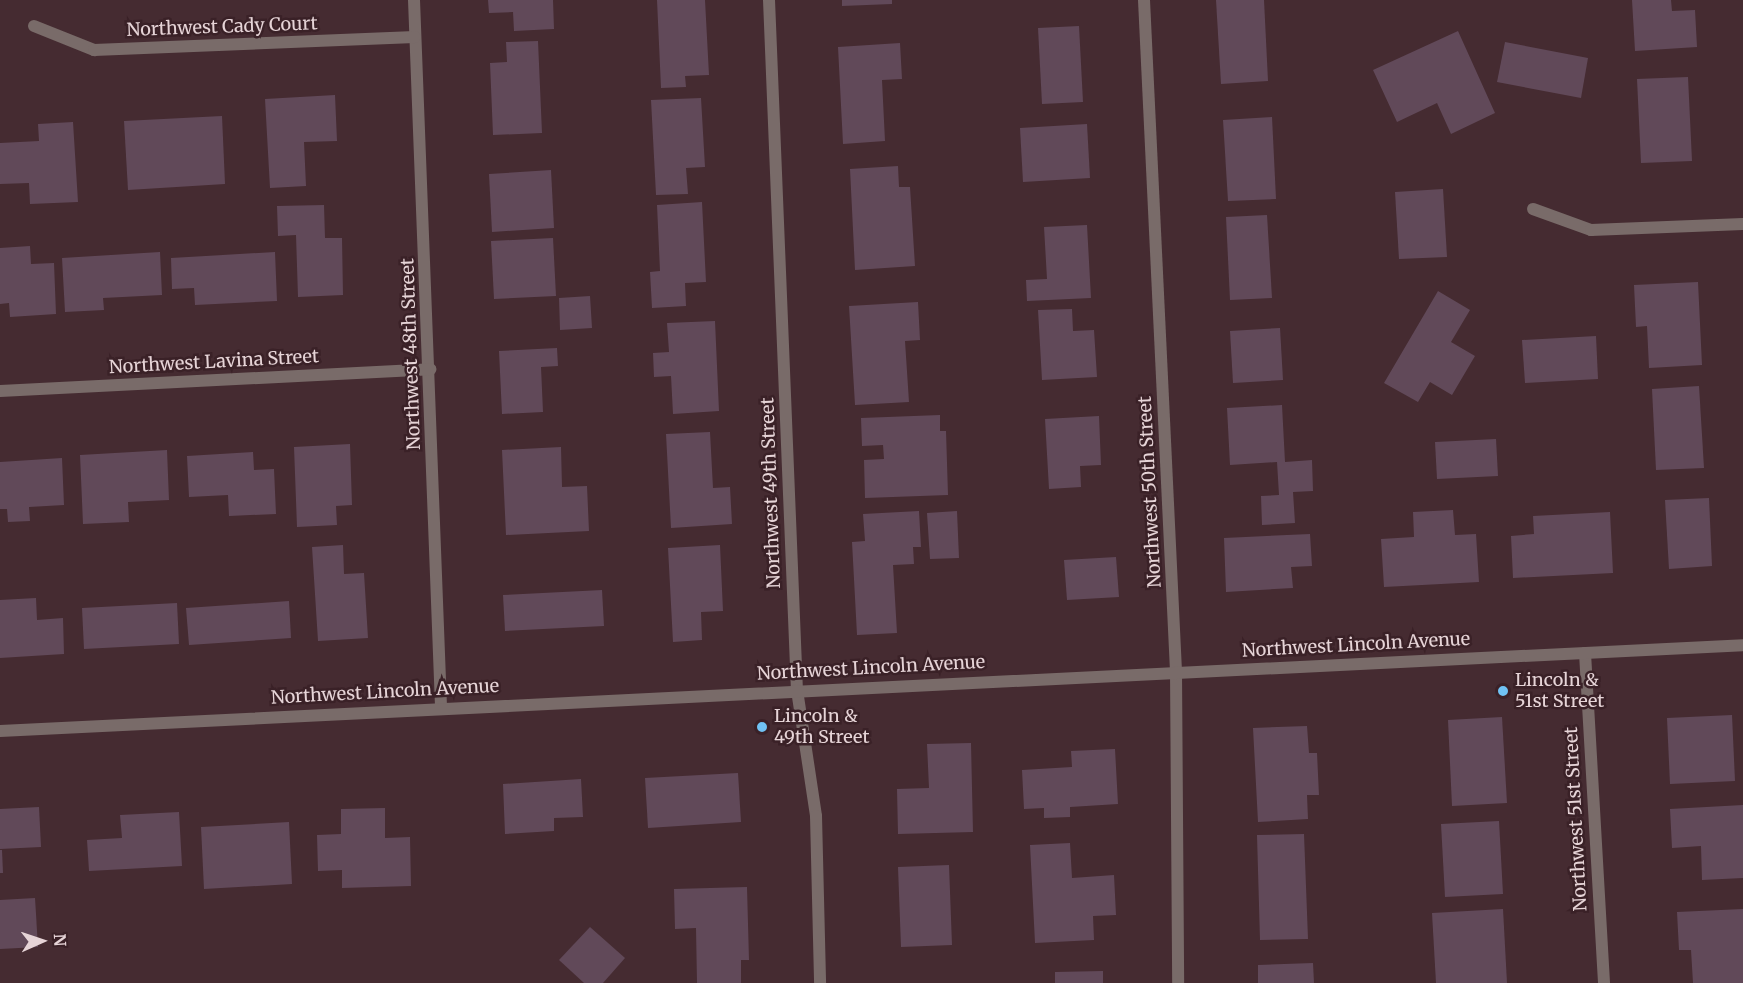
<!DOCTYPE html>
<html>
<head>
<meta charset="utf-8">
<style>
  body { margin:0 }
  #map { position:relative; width:1743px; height:983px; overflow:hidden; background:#452b31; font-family:Merriweather,serif }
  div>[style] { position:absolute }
  .building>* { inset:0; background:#614959 }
  .minor>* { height:12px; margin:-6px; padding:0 6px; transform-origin:6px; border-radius:6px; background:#796b69 }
  .tertiary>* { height:12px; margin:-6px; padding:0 6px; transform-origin:6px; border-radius:6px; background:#796b69 }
  .dots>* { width:16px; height:16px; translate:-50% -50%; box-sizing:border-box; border:3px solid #3a2127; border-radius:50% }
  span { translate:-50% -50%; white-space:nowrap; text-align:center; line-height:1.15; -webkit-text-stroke:5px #3a2127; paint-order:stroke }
  .street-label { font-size:18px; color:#e6d4d7 }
  .poi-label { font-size:18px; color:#e6d4d7 }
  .left { translate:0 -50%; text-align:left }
  .north { position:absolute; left:12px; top:911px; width:60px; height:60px; -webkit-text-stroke:4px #3a2127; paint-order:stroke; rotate:87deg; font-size:16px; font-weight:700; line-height:24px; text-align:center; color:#e6d4d7 }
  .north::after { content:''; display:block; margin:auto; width:21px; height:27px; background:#e6d4d7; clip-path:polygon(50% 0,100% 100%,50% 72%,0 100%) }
</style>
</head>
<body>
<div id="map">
  <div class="building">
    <i style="clip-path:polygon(488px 0,553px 0,554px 29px,514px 31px,513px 12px,489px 13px)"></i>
    <i style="clip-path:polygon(657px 0,705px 0,709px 75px,685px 76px,686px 87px,661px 88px)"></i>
    <i style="clip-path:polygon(842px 0,892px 0,892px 4px,842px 6px)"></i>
    <i style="clip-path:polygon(1216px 0,1264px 0,1268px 81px,1221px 84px)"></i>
    <i style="clip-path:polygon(1632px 0,1671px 0,1672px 11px,1695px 10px,1697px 47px,1635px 51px)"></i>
    <i style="clip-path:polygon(1079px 26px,1083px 102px,1042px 104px,1038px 28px)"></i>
    <i style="clip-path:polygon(1458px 31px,1495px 113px,1451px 134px,1437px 103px,1397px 122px,1373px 70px)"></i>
    <i style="clip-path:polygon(538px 41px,542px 133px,493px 135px,490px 63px,507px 62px,506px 42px)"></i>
    <i style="clip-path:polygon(1505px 42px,1588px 58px,1581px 98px,1497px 82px)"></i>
    <i style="clip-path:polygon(900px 43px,902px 79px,882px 80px,885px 141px,843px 144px,838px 47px)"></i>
    <i style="clip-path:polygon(1688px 77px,1692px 161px,1641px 163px,1637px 79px)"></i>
    <i style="clip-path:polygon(335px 95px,337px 141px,304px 142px,306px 186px,270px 188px,265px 99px)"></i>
    <i style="clip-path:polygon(701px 98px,705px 167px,686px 168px,688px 194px,656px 195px,651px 100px)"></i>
    <i style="clip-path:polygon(222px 116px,225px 184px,128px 190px,124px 121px)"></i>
    <i style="clip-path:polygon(1272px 117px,1276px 199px,1228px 201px,1223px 120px)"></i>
    <i style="clip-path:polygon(73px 122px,78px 202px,30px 204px,29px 183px,0 184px,0 143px,39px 141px,38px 124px)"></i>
    <i style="clip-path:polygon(1087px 124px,1090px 178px,1023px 182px,1020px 128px)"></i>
    <i style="clip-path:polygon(898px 166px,899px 187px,910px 187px,915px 266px,855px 270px,850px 169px)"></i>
    <i style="clip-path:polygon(551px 170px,554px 228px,492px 232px,489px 174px)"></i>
    <i style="clip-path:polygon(1443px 189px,1447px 257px,1399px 259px,1395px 192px)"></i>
    <i style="clip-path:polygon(702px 202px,706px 282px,685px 283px,686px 306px,652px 308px,650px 272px,660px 271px,657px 205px)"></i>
    <i style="clip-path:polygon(324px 205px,325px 238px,342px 238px,343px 295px,298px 297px,296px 235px,278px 236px,277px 206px)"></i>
    <i style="clip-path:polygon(1267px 215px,1272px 298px,1230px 300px,1226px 217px)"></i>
    <i style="clip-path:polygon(1087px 225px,1091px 298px,1027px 301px,1026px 280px,1047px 279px,1044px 227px)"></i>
    <i style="clip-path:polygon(553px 238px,556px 296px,494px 299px,491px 241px)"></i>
    <i style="clip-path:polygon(30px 246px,31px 264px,54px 263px,56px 314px,10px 317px,9px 303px,0 304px,0 248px)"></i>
    <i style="clip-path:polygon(160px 252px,162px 295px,103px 298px,104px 310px,65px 312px,62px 258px)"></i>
    <i style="clip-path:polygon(275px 252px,277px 301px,195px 305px,194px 288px,172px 289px,171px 258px)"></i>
    <i style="clip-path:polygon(1698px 282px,1702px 365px,1649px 368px,1647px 326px,1636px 327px,1634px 285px)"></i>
    <i style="clip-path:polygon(1438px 291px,1470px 310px,1451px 342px,1475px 356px,1452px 395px,1430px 382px,1418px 402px,1384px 383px)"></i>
    <i style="clip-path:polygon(590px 296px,592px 328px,560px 330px,559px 298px)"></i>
    <i style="clip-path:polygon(918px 302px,920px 340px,905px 341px,909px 402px,855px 405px,849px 306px)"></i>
    <i style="clip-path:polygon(1072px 309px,1073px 331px,1094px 330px,1097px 377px,1042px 380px,1038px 310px)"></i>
    <i style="clip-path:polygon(715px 321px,719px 411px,673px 414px,671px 376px,654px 377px,653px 353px,669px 352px,667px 323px)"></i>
    <i style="clip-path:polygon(1280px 328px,1283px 380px,1233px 383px,1230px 331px)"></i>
    <i style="clip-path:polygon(1596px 336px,1598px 379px,1525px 383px,1522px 340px)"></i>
    <i style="clip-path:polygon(557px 348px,558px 366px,541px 367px,543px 412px,502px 414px,499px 351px)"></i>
    <i style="clip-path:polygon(1699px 386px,1704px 468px,1656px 470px,1652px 389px)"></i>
    <i style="clip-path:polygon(1282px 405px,1285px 462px,1312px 460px,1313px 491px,1293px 492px,1295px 523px,1262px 525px,1261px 496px,1279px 495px,1277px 462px,1230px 465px,1227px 408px)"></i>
    <i style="clip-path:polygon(940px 415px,940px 431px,946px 431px,948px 495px,865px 498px,864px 460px,884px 459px,883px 445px,862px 446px,861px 418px)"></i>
    <i style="clip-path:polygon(1099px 416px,1101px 465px,1080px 466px,1081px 487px,1049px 489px,1045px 419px)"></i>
    <i style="clip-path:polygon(710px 432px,713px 488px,730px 487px,732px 524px,671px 528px,666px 434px)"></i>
    <i style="clip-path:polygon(1496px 439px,1498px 476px,1437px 479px,1435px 442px)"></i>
    <i style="clip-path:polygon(350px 444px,352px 505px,336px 506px,337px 525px,297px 527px,294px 447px)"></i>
    <i style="clip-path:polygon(561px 447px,562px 487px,587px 486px,589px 531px,506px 535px,502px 450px)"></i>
    <i style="clip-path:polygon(167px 450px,169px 500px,128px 502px,129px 522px,83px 524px,80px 455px)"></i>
    <i style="clip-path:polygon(253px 452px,254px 470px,274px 469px,276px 514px,229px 516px,228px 495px,189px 497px,187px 456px)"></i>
    <i style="clip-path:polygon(62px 458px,64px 505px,29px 507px,30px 521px,8px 522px,7px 509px,0 509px,0 462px)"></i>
    <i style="clip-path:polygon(1709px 498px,1712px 566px,1669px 569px,1665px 500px)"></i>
    <i style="clip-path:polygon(1453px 510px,1455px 535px,1476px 534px,1479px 582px,1384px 587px,1381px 539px,1414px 537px,1413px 512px)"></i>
    <i style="clip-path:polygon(919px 511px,921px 547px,913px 547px,914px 564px,893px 565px,897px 633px,857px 635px,852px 542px,865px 541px,863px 514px)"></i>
    <i style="clip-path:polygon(957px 511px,959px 558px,930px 559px,927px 513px)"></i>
    <i style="clip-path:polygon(1610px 512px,1613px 573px,1513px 578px,1511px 536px,1534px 534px,1533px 516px)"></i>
    <i style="clip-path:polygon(1310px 534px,1312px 566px,1291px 567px,1293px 588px,1226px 592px,1224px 538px)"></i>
    <i style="clip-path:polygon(343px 545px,344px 574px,364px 573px,368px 638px,318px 641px,312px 547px)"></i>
    <i style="clip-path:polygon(720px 545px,723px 611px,701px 612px,702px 640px,673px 642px,668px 548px)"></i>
    <i style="clip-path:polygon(1116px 557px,1119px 597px,1067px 600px,1064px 560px)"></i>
    <i style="clip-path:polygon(602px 590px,604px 626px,505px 631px,503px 595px)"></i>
    <i style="clip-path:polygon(36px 598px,37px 620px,63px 618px,64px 654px,0 658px,0 600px)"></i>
    <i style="clip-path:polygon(289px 601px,291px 638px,189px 645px,186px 608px)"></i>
    <i style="clip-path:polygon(177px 603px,179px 644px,84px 649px,82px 608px)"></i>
    <i style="clip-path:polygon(1732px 715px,1735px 781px,1670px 784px,1667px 718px)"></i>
    <i style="clip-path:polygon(1502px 717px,1507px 803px,1452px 806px,1448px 720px)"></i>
    <i style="clip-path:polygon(1307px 726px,1309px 753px,1317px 753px,1319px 795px,1307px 795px,1308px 819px,1258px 822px,1253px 728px)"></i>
    <i style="clip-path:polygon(971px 743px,973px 832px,898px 834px,897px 789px,929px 788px,927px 744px)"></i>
    <i style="clip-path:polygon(1115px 749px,1118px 804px,1070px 807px,1070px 817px,1044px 818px,1044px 808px,1024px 809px,1022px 770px,1072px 767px,1071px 751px)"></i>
    <i style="clip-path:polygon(738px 773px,741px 822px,648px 828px,645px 778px)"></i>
    <i style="clip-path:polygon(581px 779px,583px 817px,554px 818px,554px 831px,505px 834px,503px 784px)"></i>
    <i style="clip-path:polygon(1743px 805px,1743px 878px,1702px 880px,1701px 846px,1672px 848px,1670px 809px)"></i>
    <i style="clip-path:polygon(39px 807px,41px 847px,0 849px,0 809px)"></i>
    <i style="clip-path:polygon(385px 808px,385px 838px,410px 837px,411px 886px,342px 888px,342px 870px,318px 871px,317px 835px,341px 834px,341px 809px)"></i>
    <i style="clip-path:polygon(179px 812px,182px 866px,89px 871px,87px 840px,122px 838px,120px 815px)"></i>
    <i style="clip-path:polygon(1499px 821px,1503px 894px,1445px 897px,1441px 824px)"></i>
    <i style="clip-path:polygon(289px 822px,292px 884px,204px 889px,201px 827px)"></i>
    <i style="clip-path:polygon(1304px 834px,1308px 939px,1260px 940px,1257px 835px)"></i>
    <i style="clip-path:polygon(1070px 843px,1072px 878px,1114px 875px,1116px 915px,1093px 916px,1094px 940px,1035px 943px,1030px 845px)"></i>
    <i style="clip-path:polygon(0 850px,2px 850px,3px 873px,0 873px)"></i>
    <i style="clip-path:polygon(949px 865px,952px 945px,901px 947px,898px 867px)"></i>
    <i style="clip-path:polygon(747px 887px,749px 960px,741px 960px,741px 983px,697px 983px,696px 928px,675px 929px,674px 889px)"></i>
    <i style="clip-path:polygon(35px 898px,38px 947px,0 949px,0 900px)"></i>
    <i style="clip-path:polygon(1503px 909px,1507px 983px,1436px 983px,1432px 913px)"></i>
    <i style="clip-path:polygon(1743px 909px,1743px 983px,1693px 983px,1691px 950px,1679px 950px,1677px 912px)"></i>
    <i style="clip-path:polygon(590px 927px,625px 958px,603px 983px,584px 983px,559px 960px)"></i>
    <i style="clip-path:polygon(1313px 963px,1314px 983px,1258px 983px,1258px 965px)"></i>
    <i style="clip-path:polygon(1103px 971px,1103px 983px,1055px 983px,1055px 972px)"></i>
  </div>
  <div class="minor">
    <i style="left:414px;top:0;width:708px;rotate:87.81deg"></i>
    <i style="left:769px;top:0;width:691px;rotate:87.68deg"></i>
    <i style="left:797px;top:690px;width:127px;rotate:81.4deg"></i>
    <i style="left:816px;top:816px;width:167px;rotate:88.6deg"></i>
    <i style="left:1144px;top:0;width:673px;rotate:87.27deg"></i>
    <i style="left:1176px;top:672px;width:311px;rotate:89.6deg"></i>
    <i style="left:34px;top:26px;width:65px;rotate:21.8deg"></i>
    <i style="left:94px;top:50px;width:321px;rotate:-2.3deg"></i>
    <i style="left:1533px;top:209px;width:62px;rotate:19.9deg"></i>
    <i style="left:1591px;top:230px;width:152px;rotate:-2.3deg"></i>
    <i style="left:0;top:391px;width:431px;rotate:-2.9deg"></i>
    <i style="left:1585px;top:653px;width:331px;rotate:86.7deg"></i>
  </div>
  <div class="tertiary">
    <i style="left:0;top:731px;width:1745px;rotate:-2.82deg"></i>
  </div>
  <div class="dots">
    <i style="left:1503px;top:691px;background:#70c2f4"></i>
    <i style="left:762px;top:727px;background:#70c2f4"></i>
  </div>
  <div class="street-label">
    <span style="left:222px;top:27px;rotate:-2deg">Northwest Cady Court</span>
    <span style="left:411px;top:354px;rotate:-92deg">Northwest 48th Street</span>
    <span style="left:214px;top:362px;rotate:-3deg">Northwest Lavina Street</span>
    <span style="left:1150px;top:492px;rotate:-93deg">Northwest 50th Street</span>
    <span style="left:771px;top:493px;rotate:-92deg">Northwest 49th Street</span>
    <span style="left:1356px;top:645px;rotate:-3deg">Northwest Lincoln Avenue</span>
    <span style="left:871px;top:668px;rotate:-3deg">Northwest Lincoln Avenue</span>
    <span style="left:385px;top:692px;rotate:-3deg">Northwest Lincoln Avenue</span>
    <span style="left:1576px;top:819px;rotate:-93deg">Northwest 51st Street</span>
  </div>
  <div class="poi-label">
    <span class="left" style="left:1515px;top:691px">Lincoln &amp;<br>51st Street</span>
    <span class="left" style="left:774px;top:727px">Lincoln &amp;<br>49th Street</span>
  </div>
  <div class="north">N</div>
</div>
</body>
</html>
